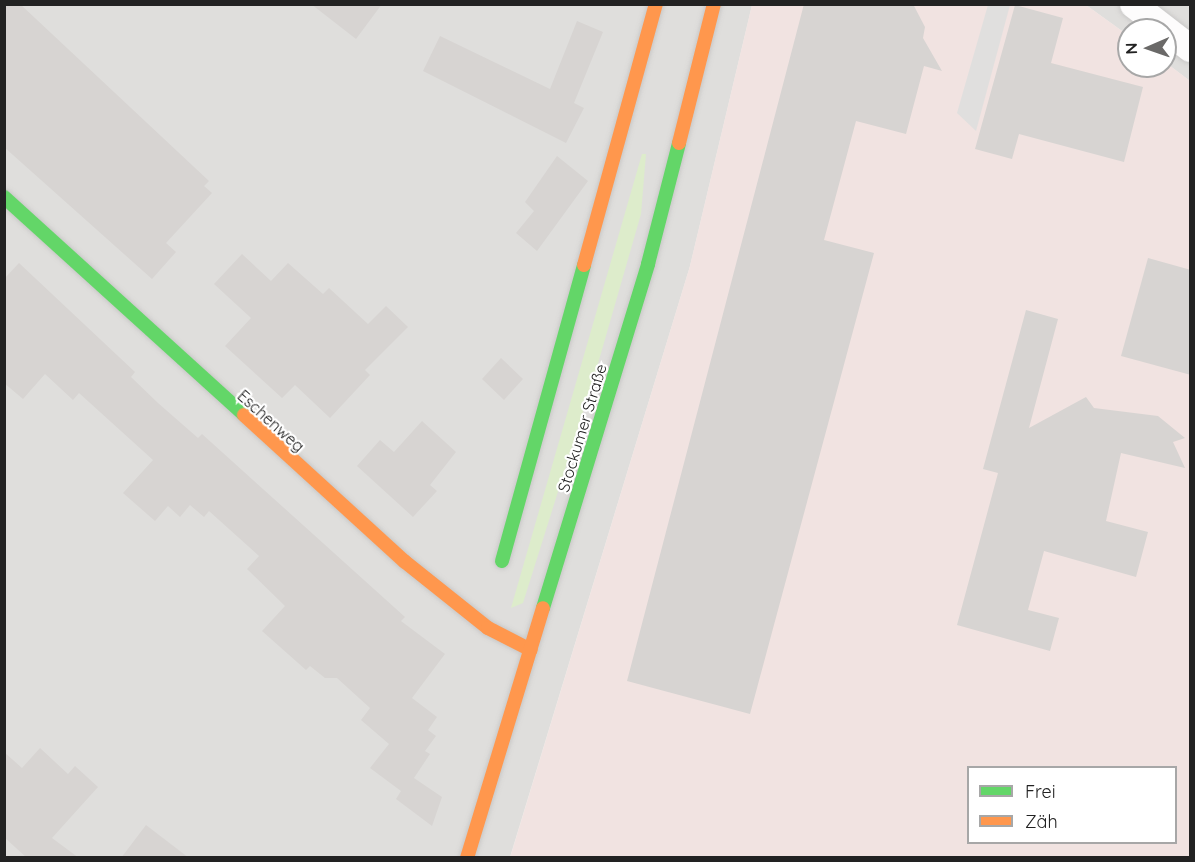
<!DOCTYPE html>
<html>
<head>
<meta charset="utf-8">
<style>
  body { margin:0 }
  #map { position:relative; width:1195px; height:862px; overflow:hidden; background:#f0eeeb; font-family:Quicksand,sans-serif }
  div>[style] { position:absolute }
  .residential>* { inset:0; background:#dfdedc }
  .commercial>* { inset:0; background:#f1e3e1 }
  .grass>* { inset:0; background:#ddeccb }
  .parking>* { inset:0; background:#e0dfde }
  .building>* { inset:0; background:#d7d4d2 }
  .roads { filter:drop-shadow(0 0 2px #c9c8c7) drop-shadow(0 0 2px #c9c8c7) }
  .street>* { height:27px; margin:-13.5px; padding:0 13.5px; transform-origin:13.5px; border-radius:13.5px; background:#fdfcfc }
  .fast>* { height:14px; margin:-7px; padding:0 7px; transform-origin:7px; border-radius:7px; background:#63d668 }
  .slow>* { height:14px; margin:-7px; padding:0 7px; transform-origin:7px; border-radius:7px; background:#ff974d }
  span { translate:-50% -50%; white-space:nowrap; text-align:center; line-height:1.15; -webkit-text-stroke:4.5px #fff; paint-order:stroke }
  .street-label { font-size:16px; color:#222 }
  .frame { position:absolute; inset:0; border:6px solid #222; pointer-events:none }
  .legend { position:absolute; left:967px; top:766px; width:210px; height:78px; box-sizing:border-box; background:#fff; border:2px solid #a7a7a7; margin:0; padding:8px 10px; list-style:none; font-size:18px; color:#222 }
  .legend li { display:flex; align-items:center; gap:12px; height:30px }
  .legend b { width:30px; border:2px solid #a7a7a7 }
  .north { position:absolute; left:1117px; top:18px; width:60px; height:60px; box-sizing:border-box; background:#fff; border:2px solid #a7a7a7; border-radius:50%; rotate:268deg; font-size:16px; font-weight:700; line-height:24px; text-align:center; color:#222 }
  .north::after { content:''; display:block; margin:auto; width:21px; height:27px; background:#6a6968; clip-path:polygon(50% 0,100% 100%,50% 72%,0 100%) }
</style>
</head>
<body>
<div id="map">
  <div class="residential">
    <i style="clip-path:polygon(5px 5px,752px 5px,690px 266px,510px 857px,5px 858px)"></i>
    <i style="clip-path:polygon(1086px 5px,1190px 5px,1190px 81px,1165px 62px,1165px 30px,1129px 30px,1129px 36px)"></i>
  </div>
  <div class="commercial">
    <i style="clip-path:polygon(evenodd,752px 5px,1086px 5px,1129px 36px,1129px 66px,1165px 62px,1190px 81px,1190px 857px,510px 858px,690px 266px,752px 5px,968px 768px,1176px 768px,1176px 842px,968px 842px,968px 768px)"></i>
  </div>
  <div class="grass">
    <i style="clip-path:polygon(642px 154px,646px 154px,641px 214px,595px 374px,523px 603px,511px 608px)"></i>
  </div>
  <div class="parking">
    <i style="clip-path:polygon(988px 5px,1010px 5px,976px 131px,957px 113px)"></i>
  </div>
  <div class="building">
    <i style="clip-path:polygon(4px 4px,20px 4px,209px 181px,204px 186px,212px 193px,166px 243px,176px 252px,152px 279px,4px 147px)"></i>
    <i style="clip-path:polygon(311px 4px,382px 4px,356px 39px)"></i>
    <i style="clip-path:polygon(804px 4px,913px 4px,925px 27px,923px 38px,942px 71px,924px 66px,906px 134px,856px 121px,824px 240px,874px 253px,750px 714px,627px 681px)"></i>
    <i style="clip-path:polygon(1015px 5px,1063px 18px,1051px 63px,1143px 87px,1124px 162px,1019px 134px,1012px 159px,975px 149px)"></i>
    <i style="clip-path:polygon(577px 21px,603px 32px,574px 103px,584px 108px,566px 143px,423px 71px,440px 36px,550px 89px)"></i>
    <i style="clip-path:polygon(557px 156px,588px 181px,537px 251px,516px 233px,534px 211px,525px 202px)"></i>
    <i style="clip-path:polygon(242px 254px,271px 281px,288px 263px,323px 294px,329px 288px,368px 324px,386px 306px,408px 327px,365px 370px,370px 375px,330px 418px,295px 385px,282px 398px,225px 346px,251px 318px,214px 284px)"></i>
    <i style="clip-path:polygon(1148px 258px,1191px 270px,1191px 375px,1121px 356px)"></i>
    <i style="clip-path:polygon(19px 263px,135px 372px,131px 377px,158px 403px,198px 438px,202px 434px,405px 617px,401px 621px,445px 654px,412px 698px,437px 717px,428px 730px,436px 736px,425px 751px,430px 754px,414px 778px,442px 797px,432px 826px,396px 799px,401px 791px,370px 768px,389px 744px,361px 720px,370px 708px,337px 678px,325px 678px,310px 666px,306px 670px,262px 631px,285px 606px,247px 569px,259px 556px,209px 511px,204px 517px,190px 505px,180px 517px,168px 506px,155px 521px,123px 493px,153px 460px,79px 393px,73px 400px,45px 374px,23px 399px,4px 383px,4px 279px)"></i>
    <i style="clip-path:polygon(1026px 310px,1058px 319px,1029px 428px,1086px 397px,1094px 408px,1158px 416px,1185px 438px,1173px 442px,1185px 468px,1121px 453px,1106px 521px,1148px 532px,1136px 577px,1044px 551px,1028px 610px,1059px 618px,1050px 651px,957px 625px,998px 473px,983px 469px)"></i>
    <i style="clip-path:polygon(501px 358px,523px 379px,504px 400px,482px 379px)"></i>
    <i style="clip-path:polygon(422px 421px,456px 452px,430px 485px,437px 491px,413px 517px,357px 466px,380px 440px,394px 452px)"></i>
    <i style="clip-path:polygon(40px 748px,68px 774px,75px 766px,98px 787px,52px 838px,79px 858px,27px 858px,4px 837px,4px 752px,22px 768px)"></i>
    <i style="clip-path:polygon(146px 825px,189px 858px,121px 858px)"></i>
  </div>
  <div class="roads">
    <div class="street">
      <i style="left:1133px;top:4px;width:72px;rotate:37.7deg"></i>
    </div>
    <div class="fast">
      <i style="left:4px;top:197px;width:324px;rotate:42.2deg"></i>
      <i style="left:502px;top:561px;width:307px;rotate:-74.5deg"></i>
      <i style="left:543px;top:608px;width:360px;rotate:-73deg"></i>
      <i style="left:648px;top:264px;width:125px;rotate:-75.6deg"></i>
    </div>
    <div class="slow">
      <i style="left:679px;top:143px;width:143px;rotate:-75.9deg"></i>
      <i style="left:584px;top:265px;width:271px;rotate:-74.6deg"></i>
      <i style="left:244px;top:415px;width:217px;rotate:42.4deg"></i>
      <i style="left:404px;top:561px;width:107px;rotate:38.6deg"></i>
      <i style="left:488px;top:628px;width:48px;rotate:27.1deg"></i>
      <i style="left:467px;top:858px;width:261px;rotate:-73.1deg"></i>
    </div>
  </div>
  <div class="street-label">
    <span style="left:271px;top:421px;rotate:42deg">Eschenweg</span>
    <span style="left:582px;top:428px;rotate:-73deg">Stockumer Straße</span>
  </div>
  <div class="frame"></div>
  <ul class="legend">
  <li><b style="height:8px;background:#63d668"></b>Frei</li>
  <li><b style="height:8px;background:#ff974d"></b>Zäh</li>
  </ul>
  <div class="north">N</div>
</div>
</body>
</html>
